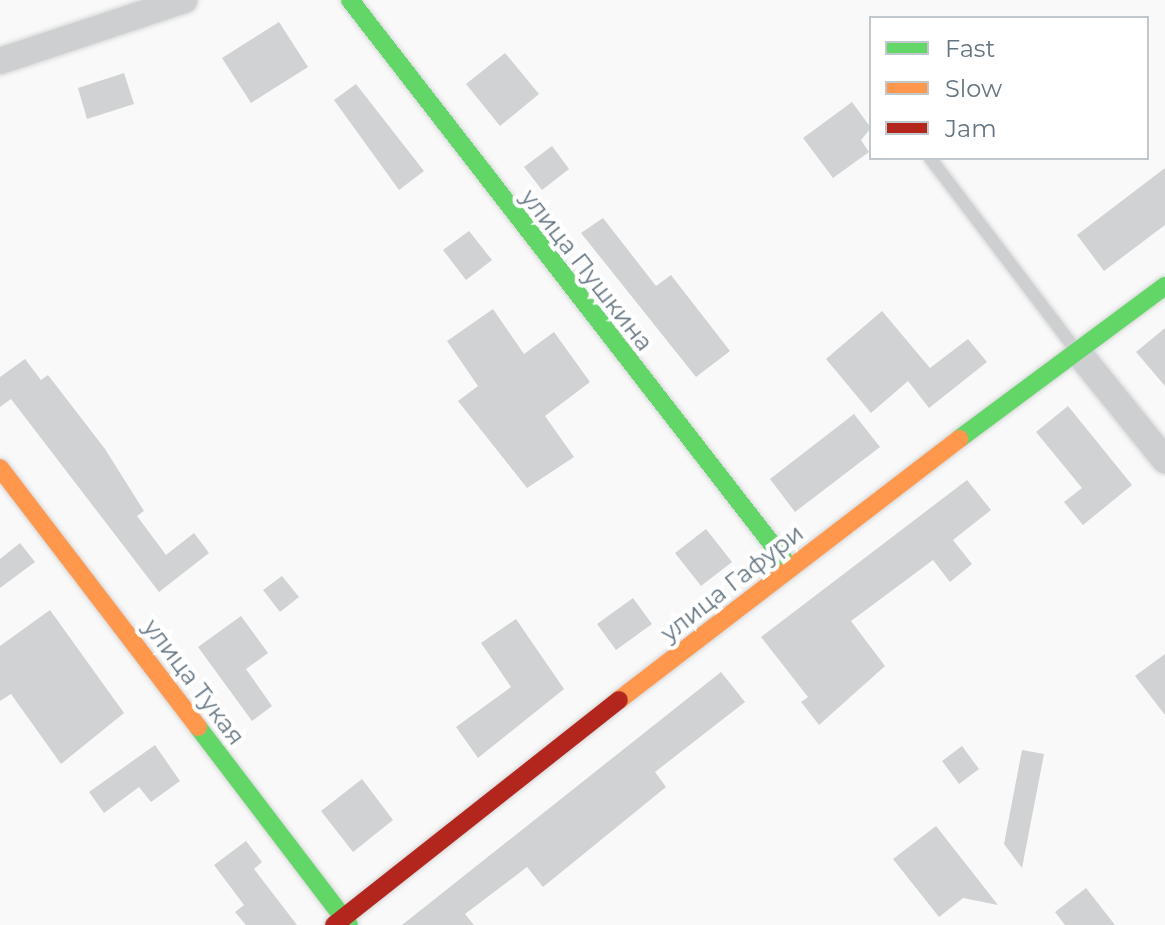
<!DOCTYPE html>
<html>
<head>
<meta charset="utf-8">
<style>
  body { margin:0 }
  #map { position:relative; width:1165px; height:925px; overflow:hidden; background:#f9f9f9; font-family:Montserrat,sans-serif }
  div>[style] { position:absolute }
  .building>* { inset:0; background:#d0d2d3 }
  .roads { filter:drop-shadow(0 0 2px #d5d6d7) drop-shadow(0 0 2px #d5d6d7) }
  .lane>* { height:12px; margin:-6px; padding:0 6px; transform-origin:6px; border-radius:6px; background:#cecfd0 }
  .street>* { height:26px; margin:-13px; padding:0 13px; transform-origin:13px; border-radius:13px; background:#cecfd0 }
  .fast>* { height:18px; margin:-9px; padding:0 9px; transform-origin:9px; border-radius:9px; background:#63d668 }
  .slow>* { height:18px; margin:-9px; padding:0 9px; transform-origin:9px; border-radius:9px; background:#ff974d }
  .jam>* { height:18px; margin:-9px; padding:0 9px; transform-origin:9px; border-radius:9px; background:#b3261e }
  span { translate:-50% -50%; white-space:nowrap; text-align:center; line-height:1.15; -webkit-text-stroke:8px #fff; paint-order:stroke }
  .street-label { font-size:24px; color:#657683 }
  .legend { position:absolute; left:869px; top:16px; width:280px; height:144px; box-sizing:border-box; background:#fff; border:2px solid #c1c8cd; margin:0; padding:10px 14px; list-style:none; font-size:24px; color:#657683 }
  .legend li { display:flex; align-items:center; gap:16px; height:40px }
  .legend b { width:40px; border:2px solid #c1c8cd }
</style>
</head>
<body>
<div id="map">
  <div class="building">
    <i style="clip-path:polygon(279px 22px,308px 67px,251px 103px,222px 58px)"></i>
    <i style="clip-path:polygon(505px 53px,539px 94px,500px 126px,466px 84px)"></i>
    <i style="clip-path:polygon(124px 73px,134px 104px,87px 119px,78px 88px)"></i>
    <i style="clip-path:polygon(356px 84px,424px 171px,399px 190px,334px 100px)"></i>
    <i style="clip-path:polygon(852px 102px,871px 128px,861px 140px,869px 152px,833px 178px,803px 138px)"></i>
    <i style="clip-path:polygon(552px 146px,569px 169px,542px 190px,524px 167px)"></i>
    <i style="clip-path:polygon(1165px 168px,1165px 225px,1104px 271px,1077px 235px)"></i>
    <i style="clip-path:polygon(603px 218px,656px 286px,671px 275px,730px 351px,696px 377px,581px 233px)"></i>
    <i style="clip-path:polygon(469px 231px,492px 260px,466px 280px,443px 250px)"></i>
    <i style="clip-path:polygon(493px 309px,524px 354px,554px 332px,590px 382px,545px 416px,574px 457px,527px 488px,458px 401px,478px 386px,447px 341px)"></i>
    <i style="clip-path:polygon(882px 311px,930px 368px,968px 339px,987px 362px,929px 408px,908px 381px,871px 413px,826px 359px)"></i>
    <i style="clip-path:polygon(1165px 328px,1165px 386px,1136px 352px)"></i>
    <i style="clip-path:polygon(25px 359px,41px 380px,48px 375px,105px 449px,144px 511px,137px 516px,166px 555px,194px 533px,209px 553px,159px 592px,11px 399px,0 407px,0 377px)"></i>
    <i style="clip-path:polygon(1068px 406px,1132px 485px,1083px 525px,1064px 502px,1082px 488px,1036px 432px)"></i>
    <i style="clip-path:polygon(854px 414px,880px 447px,795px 512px,770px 479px)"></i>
    <i style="clip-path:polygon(967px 480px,991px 510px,953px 540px,972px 564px,950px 582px,933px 560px,851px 621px,885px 666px,819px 725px,801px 702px,808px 697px,761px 637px)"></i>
    <i style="clip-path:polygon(706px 529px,732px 562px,701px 586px,675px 553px)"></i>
    <i style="clip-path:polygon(20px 543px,35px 562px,0 588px,0 559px)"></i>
    <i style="clip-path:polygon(282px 576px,299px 597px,280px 612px,263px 590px)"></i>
    <i style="clip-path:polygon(633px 598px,652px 624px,616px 650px,597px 624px)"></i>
    <i style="clip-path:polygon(50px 610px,124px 713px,61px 764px,11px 694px,0 701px,0 646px)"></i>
    <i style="clip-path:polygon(241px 616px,268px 653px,246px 669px,272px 706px,252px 721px,198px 647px)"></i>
    <i style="clip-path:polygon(516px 619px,564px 689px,478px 758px,456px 727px,511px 687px,481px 643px)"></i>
    <i style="clip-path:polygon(1165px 654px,1165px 715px,1135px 676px)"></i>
    <i style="clip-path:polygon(721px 672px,745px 702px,655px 772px,666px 787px,543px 887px,527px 867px,465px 914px,474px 925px,402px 925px)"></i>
    <i style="clip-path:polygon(155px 745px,180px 781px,151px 802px,139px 787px,104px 813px,89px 792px)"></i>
    <i style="clip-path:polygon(962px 746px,979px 769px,959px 784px,942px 761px)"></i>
    <i style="clip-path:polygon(1022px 750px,1044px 754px,1022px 868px,1004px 844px)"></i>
    <i style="clip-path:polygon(362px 779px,393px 820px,353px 852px,321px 811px)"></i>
    <i style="clip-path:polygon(936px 826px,998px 905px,963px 898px,939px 917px,893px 859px)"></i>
    <i style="clip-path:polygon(246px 841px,262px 862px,254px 869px,297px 925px,246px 925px,235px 912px,244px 905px,214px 865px)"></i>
    <i style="clip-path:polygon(1086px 888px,1115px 925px,1065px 925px,1055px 912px)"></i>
  </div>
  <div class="roads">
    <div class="lane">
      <i style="left:930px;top:158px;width:241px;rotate:52.8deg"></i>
    </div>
    <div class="street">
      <i style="left:0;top:61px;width:194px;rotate:-18.3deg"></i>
      <i style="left:1081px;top:356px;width:134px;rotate:51.1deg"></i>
    </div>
    <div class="fast">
      <i style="left:350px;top:0;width:716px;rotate:52.2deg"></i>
      <i style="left:959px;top:439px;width:257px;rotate:-36.6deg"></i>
      <i style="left:198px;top:727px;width:249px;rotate:52.7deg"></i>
    </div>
    <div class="slow">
      <i style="left:0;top:468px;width:326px;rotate:52.6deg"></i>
      <i style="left:619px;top:700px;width:429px;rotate:-37.5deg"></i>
    </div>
    <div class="jam">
      <i style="left:334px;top:925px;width:363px;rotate:-38.3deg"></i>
    </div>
  </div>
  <div class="street-label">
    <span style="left:587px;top:270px;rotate:52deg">улица Пушкина</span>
    <span style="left:732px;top:583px;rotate:-38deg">улица Гафури</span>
    <span style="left:194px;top:682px;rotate:53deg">улица Тукая</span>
  </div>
  <ul class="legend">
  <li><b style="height:10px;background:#63d668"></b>Fast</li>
  <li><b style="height:10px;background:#ff974d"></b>Slow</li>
  <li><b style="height:10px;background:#b3261e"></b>Jam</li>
  </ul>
</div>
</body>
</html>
